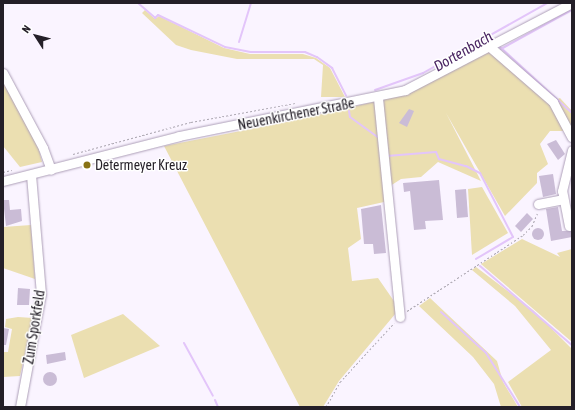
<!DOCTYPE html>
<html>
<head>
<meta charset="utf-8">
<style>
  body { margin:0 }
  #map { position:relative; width:575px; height:410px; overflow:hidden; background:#faf4ff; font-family:"Asap Condensed",sans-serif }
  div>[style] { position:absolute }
  .green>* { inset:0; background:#ebdfb1 }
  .stream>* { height:2px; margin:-1px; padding:0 1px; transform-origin:1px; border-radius:1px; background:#e3c5fa }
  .building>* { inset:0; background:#cabcd6 }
  .round { border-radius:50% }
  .path>* { height:1px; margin-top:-0.5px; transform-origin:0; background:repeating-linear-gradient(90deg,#aca7b1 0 2px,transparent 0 4px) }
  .roads { filter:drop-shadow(0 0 1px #ad9fb8) drop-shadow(0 0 1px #ad9fb8) }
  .minor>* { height:9px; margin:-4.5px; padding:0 4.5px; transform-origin:4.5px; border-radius:4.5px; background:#fff }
  .dots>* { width:11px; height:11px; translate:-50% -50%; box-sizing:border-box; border:2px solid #fff; border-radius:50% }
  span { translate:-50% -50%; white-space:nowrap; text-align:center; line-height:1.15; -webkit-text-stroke:3px #fff; paint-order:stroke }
  .street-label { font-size:14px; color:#241f28 }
  .poi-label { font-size:14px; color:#241f28 }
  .left { translate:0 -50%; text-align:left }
  .water-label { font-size:15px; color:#4b2663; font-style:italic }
  .frame { position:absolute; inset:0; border:4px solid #241f28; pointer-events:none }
  .north { position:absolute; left:16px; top:16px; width:40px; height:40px; -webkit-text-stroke:3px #fff; paint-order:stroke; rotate:306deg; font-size:11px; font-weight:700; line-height:16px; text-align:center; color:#241f28 }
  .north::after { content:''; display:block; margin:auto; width:14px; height:18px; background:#241f28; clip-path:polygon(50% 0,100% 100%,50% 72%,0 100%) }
</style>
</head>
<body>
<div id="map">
  <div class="green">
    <i style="clip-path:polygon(145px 10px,155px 19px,159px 16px,224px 48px,250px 54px,303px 54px,316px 58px,330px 68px,345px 97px,321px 97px,323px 65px,314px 59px,237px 59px,191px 50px,176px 45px,142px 13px)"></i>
    <i style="clip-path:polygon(489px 51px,549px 103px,560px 98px,572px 111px,572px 131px,550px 131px,540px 144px,548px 164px,537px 173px,537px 183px,505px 216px,446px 113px,481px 181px,438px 162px,421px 177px,401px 179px,384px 190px,384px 202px,357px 208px,361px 239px,348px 248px,352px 281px,378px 278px,396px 304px,396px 313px,339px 381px,323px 407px,300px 407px,164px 146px,287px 122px,407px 94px)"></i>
    <i style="clip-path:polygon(3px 80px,37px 141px,42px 162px,20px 167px,3px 146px)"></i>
    <i style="clip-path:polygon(482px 187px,508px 233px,472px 255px,468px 189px)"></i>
    <i style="clip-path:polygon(31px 225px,35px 279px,3px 268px,3px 227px)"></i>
    <i style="clip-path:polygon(522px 239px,560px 257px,557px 253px,572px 249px,572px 342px,481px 264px)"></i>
    <i style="clip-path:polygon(476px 267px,533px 310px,572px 349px,572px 407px,522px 407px,508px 382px,551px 350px,515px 306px,472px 270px)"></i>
    <i style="clip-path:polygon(430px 298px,497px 361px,503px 382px,518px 407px,501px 407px,494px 384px,473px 357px,419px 306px)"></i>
    <i style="clip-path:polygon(123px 314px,160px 346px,84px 378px,71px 335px)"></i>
    <i style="clip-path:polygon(18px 317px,33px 318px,20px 376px,3px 377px,3px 352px,8px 352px,12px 329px,5px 327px,6px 319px)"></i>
  </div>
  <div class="stream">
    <i style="left:138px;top:3px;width:23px;rotate:41deg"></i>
    <i style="left:155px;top:18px;width:4px;rotate:-45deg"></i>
    <i style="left:158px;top:15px;width:74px;rotate:25.5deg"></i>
    <i style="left:225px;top:47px;width:26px;rotate:11deg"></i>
    <i style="left:251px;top:52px;width:54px"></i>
    <i style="left:305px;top:52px;width:13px;rotate:23deg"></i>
    <i style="left:317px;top:57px;width:19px;rotate:36deg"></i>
    <i style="left:332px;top:68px;width:31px;rotate:63deg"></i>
    <i style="left:239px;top:42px;width:41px;rotate:-72.9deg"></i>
    <i style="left:500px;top:47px;width:98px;rotate:42.5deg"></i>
    <i style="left:501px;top:49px;width:81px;rotate:-28.8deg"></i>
    <i style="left:375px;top:90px;width:51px;rotate:-19.5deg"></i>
    <i style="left:423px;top:73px;width:142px;rotate:-29.4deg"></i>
    <i style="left:349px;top:111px;width:6px;rotate:81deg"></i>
    <i style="left:350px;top:117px;width:34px;rotate:36deg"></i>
    <i style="left:387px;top:156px;width:49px;rotate:-4.7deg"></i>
    <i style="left:436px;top:152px;width:8px;rotate:67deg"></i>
    <i style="left:439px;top:159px;width:28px;rotate:15deg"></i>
    <i style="left:466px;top:166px;width:16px;rotate:27deg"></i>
    <i style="left:480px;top:173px;width:72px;rotate:62.7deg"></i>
    <i style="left:513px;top:237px;width:43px;rotate:149.3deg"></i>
    <i style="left:480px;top:266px;width:121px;rotate:40.7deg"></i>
    <i style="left:441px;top:312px;width:61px;rotate:42.3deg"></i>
    <i style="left:486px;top:353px;width:64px;rotate:57.8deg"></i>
    <i style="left:184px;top:343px;width:60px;rotate:61.3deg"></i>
    <i style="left:215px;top:400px;width:8px;rotate:67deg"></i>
  </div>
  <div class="building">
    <i style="clip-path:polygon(409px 109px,414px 111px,407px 127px,399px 123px)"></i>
    <i style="clip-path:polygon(556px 140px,565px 154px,558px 160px,547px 144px)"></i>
    <i style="clip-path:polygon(553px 174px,556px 194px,543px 197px,539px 176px)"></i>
    <i style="clip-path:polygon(439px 180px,443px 220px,425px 221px,426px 229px,414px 230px,410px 191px,404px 192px,403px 183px)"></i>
    <i style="clip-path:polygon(466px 189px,468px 217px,457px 218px,455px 190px)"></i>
    <i style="clip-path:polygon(3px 200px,9px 200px,10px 210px,21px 209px,22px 221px,6px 226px)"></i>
    <i style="clip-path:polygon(381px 205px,386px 253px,374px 254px,373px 244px,364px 244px,361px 209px)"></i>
    <i style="clip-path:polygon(558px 207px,562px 231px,572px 231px,572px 237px,551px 241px,546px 209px)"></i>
    <i style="clip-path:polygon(527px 213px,533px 219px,521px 232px,515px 226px)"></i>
    <i class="round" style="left:532px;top:228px;width:12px;height:12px"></i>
    <i style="clip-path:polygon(18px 288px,30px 289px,29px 305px,17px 305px)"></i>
    <i style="clip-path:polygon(3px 328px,9px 329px,6px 345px,3px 345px)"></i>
    <i style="clip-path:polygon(65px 352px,66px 360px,47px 364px,46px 355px)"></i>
    <i class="round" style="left:43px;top:372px;width:14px;height:14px"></i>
  </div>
  <div class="path">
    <i style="left:73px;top:154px;width:122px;rotate:-15.2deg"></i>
    <i style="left:191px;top:122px;width:107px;rotate:-10.3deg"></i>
    <i style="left:3px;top:172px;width:9px;rotate:-13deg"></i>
    <i style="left:407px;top:311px;width:139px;rotate:-33.2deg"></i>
    <i style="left:523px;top:235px;width:13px;rotate:-45deg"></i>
    <i style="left:532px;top:226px;width:15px;rotate:-67deg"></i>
    <i style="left:326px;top:407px;width:29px;rotate:-61deg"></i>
    <i style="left:340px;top:382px;width:80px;rotate:-47.5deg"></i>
  </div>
  <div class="roads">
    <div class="minor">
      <i style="left:490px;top:47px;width:84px;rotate:41.1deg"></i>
      <i style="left:553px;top:102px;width:40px;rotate:62deg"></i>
      <i style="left:3px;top:73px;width:85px;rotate:61.9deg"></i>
      <i style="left:43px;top:148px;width:23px;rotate:70deg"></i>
      <i style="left:378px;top:98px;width:220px;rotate:84.3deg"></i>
      <i style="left:3px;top:181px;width:182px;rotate:-14.3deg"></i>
      <i style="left:179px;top:136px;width:231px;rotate:-11.5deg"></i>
      <i style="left:405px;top:90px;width:188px;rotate:-27.5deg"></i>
      <i style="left:538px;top:204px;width:25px;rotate:-11deg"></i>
      <i style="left:569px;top:226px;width:36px;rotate:-101deg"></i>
      <i style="left:562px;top:191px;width:42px;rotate:-76.3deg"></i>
      <i style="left:20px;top:407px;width:115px;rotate:-79.5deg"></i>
      <i style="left:41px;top:294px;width:119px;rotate:-94.8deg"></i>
    </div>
  </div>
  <div class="dots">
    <i style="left:87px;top:165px;background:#887214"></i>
  </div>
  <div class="street-label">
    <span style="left:296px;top:114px;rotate:-11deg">Neuenkirchener Straße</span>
    <span style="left:34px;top:327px;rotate:-81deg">Zum Sporkfeld</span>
  </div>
  <div class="poi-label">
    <span class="left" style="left:95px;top:165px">Determeyer Kreuz</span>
  </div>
  <div class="water-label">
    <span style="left:463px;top:51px;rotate:-30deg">Dortenbach</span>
  </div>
  <div class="frame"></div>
  <div class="north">N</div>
</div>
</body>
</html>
